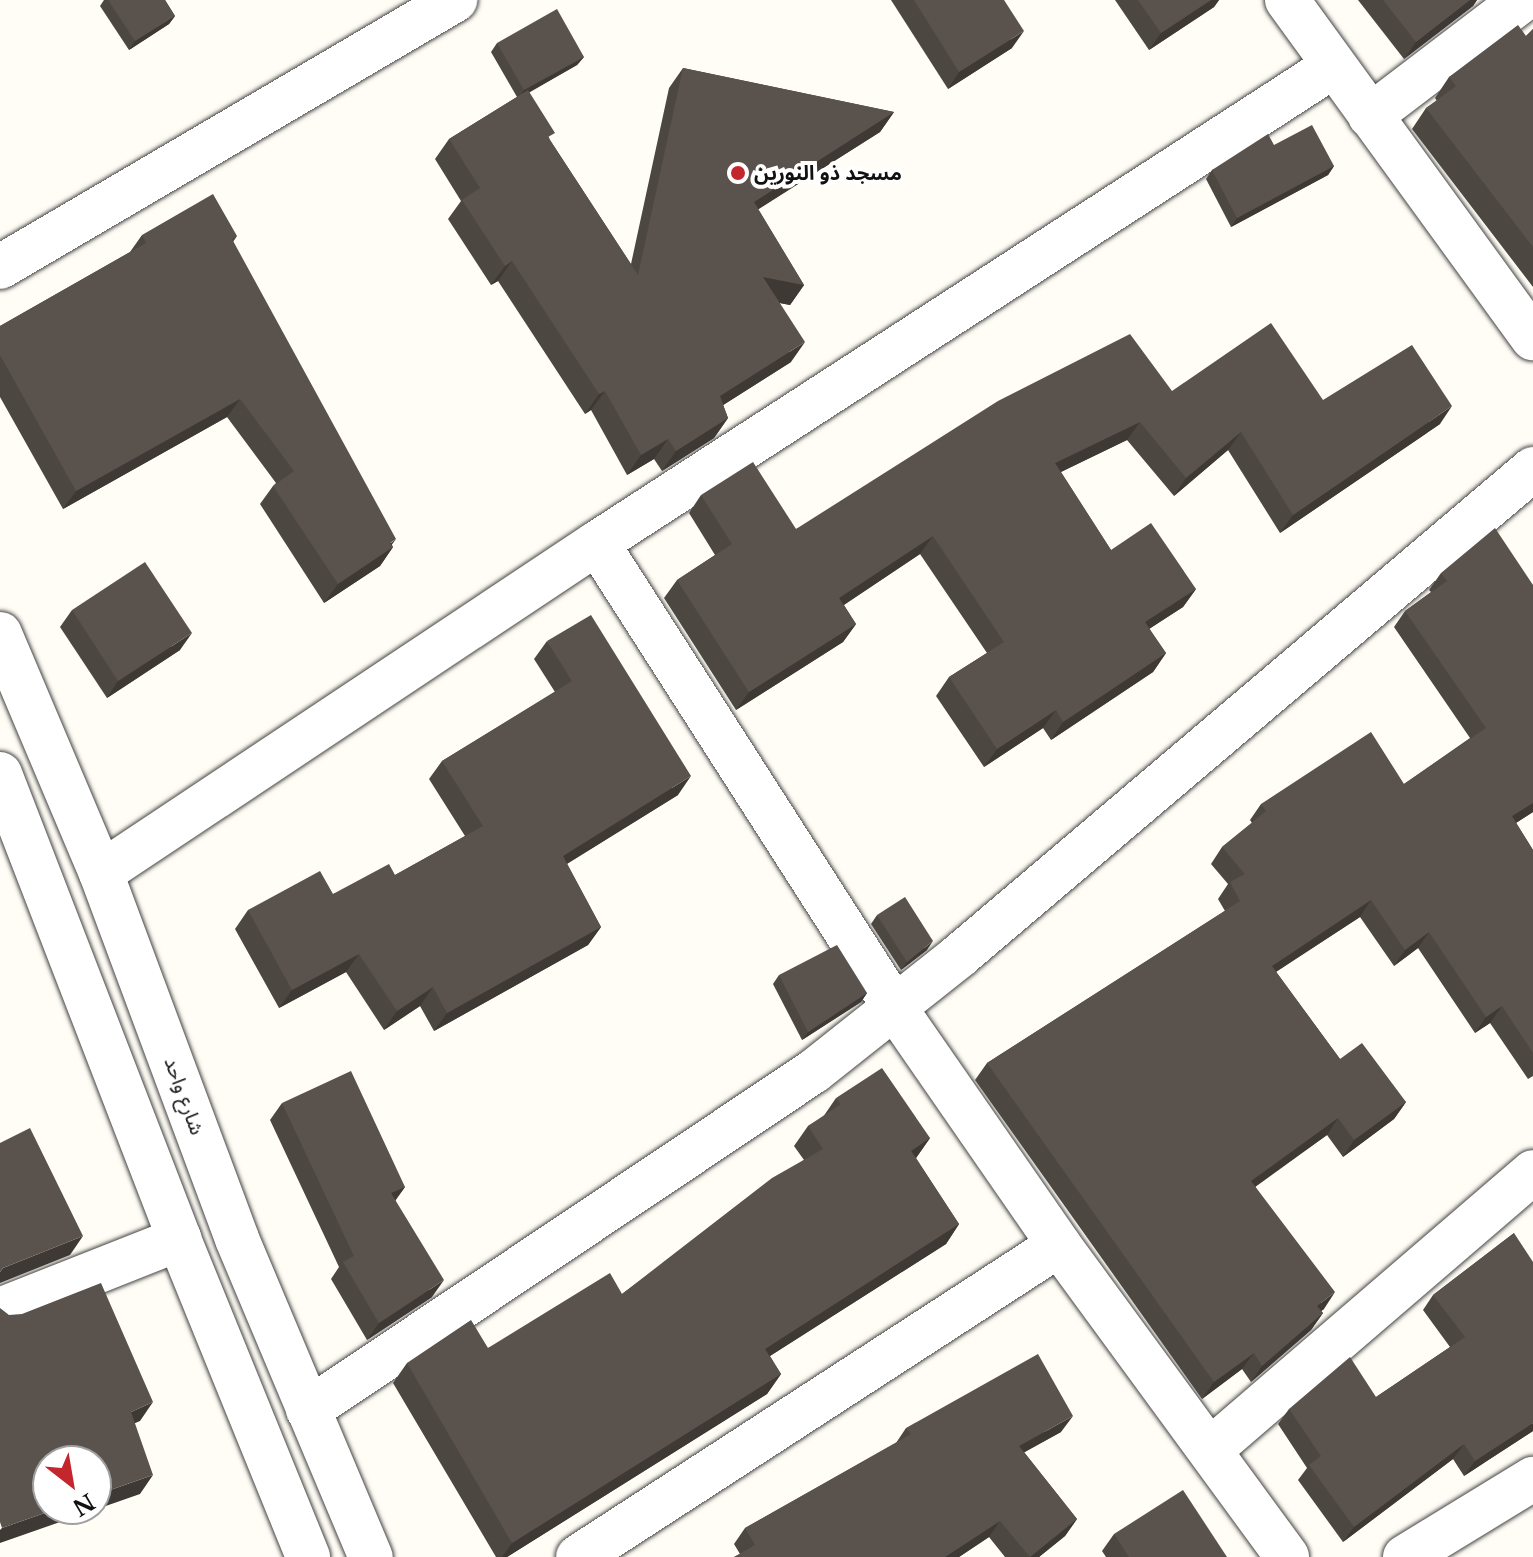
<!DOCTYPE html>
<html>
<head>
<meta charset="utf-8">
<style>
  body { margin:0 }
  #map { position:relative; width:1533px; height:1557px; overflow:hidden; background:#fffdf5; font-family:"Libre Baskerville","Noto Sans Arabic",serif }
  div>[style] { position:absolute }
  .roads { filter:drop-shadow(0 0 2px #444) drop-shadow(0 0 2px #444) }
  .minor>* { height:44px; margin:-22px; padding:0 22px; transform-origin:22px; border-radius:22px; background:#fff }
  .tertiary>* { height:44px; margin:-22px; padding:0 22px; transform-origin:22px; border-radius:22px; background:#fff }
  .wall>* { inset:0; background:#4d4742 }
  .shaded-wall>* { inset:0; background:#3f3936 }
  .building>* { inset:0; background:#5a524d }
  .dots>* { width:22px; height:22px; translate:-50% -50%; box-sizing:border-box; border:4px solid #fff; border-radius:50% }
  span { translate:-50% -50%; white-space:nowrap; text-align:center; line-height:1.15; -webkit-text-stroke:8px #fff; paint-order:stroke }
  .poi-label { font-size:20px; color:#111; font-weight:700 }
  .left { translate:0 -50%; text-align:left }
  .street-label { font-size:20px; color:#111 }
  .north { position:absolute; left:32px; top:1445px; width:80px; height:80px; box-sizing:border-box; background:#fff; border:2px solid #a0a0a0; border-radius:50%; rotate:149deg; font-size:22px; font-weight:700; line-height:32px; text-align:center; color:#111 }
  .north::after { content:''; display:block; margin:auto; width:28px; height:36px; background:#c4262e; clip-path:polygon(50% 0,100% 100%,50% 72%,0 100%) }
</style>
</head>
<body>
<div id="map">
  <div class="roads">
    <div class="minor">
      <i style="left:1287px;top:0;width:418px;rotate:54deg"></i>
      <i style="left:1370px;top:116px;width:191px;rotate:-37.3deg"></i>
      <i style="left:597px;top:543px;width:552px;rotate:57.35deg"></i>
      <i style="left:895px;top:1008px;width:288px;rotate:55.3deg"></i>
      <i style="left:1059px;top:1245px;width:386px;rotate:53.8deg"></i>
      <i style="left:101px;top:873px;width:596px;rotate:-33.64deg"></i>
      <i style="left:597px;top:543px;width:876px;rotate:-32.93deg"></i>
      <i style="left:0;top:1310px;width:193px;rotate:-21.6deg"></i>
      <i style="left:308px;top:1410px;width:609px;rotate:-33.82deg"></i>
      <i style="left:814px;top:1071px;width:185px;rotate:-38.4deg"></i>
      <i style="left:959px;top:956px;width:753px;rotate:-40.31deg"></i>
      <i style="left:1210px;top:1450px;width:426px;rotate:-40.7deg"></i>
      <i style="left:578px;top:1557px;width:573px;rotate:-32.97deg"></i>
      <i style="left:1405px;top:1557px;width:150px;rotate:-31.4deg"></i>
    </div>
    <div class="tertiary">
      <i style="left:0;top:267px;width:528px;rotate:-30.4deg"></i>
      <i style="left:0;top:634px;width:259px;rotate:67.1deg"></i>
      <i style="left:101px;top:873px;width:390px;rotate:69.6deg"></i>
      <i style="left:237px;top:1239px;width:345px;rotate:67.2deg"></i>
      <i style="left:0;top:774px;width:498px;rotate:68.9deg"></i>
      <i style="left:179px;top:1239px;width:343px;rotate:67.9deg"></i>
    </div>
  </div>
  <div class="wall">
    <i style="clip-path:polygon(104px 0,165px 0,175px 16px,169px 24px,129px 50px,100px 6px)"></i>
    <i style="clip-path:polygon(891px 0,1004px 0,1012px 48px,948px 89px)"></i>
    <i style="clip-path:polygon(1115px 0,1219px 0,1214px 7px,1149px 50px)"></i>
    <i style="clip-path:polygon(1358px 0,1477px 0,1473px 6px,1404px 59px)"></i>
    <i style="clip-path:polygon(1533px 29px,1533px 287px,1412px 129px,1426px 108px,1437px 101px,1435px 98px,1449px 77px,1526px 36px)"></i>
    <i style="clip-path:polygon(497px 43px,584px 57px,577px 65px,529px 92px,550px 140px,631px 264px,669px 88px,683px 68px,894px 112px,880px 132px,758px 209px,804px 285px,790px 305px,780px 303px,791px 362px,723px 405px,728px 418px,714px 438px,662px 471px,654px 459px,627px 475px,591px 410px,585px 414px,498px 281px,491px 285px,448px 219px,461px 201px,435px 159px,449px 139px,517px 97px,491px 52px)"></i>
    <i style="clip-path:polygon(1274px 145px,1334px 166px,1328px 175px,1231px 227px,1206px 179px,1212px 170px)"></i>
    <i style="clip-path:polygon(142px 235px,237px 236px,233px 242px,393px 547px,380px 566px,324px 603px,260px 504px,273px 486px,276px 483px,227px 417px,63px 509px,0 397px,0 326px,130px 252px)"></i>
    <i style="clip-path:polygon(1172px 391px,1323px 400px,1440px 424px,1280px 533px,1228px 450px,1174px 496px,1127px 440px,1061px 472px,1111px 550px,1196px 589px,1183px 607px,1149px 629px,1166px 653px,1153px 672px,1051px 740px,1043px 728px,984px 767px,936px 696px,949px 677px,987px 653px,920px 554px,844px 605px,856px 624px,843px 642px,736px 710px,664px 598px,677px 580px,715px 555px,689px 513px,701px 495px,796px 529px)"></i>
    <i style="clip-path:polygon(1441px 573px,1533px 585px,1533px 812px,1516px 823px,1533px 850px,1533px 1076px,1528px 1079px,1490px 1023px,1475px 1033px,1418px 948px,1394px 966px,1360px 917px,1276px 972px,1340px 1059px,1406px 1102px,1394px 1119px,1343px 1157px,1327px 1135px,1255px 1186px,1324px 1309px,1321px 1311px,1323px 1313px,1311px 1330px,1251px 1382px,1242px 1369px,1202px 1399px,975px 1080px,987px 1063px,1225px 911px,1218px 899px,1228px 884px,1211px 864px,1222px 847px,1252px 823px,1250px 820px,1261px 804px,1404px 784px,1470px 738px,1394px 627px,1405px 611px,1431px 592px,1429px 590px)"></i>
    <i style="clip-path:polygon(72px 610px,180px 650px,107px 698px,60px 627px)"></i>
    <i style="clip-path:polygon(547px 641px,678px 795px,567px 864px,601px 927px,588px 945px,434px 1031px,420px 1006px,384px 1030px,346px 972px,279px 1008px,235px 929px,248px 910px,333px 894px,395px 875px,465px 836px,429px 779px,442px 761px,555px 692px,534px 659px)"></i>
    <i style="clip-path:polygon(877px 915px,927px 950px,901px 970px,871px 924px)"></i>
    <i style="clip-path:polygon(779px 975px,867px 993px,861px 1002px,802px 1040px,773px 984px)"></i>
    <i style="clip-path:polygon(836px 1098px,930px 1138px,916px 1158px,959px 1224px,946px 1244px,770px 1356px,781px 1374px,767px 1394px,507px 1557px,496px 1557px,393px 1383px,407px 1363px,488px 1348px,622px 1294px,804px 1160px,794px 1146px,808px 1126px,823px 1117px)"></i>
    <i style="clip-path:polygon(282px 1103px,405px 1187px,395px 1200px,432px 1297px,367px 1340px,331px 1279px,339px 1267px,270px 1120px)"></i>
    <i style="clip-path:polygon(1514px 1233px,1533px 1431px,1464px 1476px,1453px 1459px,1343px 1542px,1298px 1480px,1307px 1468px,1278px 1424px,1289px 1409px,1376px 1397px,1450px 1347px,1423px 1310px,1433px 1295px)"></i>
    <i style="clip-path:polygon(906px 1428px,1061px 1432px,1024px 1452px,1077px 1519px,1065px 1536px,1039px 1557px,1005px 1557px,989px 1537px,959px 1557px,734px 1557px,740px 1554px,734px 1544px,745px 1528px,896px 1443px)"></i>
    <i style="clip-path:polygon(1114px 1534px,1227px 1557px,1106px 1557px,1102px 1551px)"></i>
  </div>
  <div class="shaded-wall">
    <i style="clip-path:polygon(1211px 0,1219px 0,1214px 7px,1149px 50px,1161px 33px)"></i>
    <i style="clip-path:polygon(1470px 0,1477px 0,1473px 6px,1404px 59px,1416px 42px)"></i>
    <i style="clip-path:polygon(175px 16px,169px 24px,129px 50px,135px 41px)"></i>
    <i style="clip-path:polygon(1024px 31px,1012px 48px,948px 89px,959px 72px)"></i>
    <i style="clip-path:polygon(584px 57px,577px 65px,518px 99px,524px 90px)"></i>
    <i style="clip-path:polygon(894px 112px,880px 132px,740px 221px,754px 202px)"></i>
    <i style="clip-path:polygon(1334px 166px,1328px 175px,1231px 227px,1237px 218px)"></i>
    <i style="clip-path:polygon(512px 261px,498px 281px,491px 285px,505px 266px)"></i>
    <i style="clip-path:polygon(763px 277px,804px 285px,790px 305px,749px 297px)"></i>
    <i style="clip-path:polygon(805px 342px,791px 362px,706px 416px,720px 396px)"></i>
    <i style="clip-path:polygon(605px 391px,591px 410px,585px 414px,599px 394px)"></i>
    <i style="clip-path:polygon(240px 399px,227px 417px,63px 509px,76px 491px)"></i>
    <i style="clip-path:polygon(1452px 406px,1440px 424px,1280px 533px,1293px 515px)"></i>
    <i style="clip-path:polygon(728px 418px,714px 438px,662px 471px,676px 451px)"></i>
    <i style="clip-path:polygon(1140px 422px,1127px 440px,1042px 481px,1055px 463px)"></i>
    <i style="clip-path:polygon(1241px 432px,1228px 450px,1174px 496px,1186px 478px)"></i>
    <i style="clip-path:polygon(668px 439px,654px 459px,627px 475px,641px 455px)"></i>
    <i style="clip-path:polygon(933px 536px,920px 554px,827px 616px,839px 598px)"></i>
    <i style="clip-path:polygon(396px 539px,388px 550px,393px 547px,380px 566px,324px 603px,338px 584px)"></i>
    <i style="clip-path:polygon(1196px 589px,1183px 607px,1132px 640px,1145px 622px)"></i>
    <i style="clip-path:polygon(856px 624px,843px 642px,736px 710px,749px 692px)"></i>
    <i style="clip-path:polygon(192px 633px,180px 650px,107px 698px,118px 681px)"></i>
    <i style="clip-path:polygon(1166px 653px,1153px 672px,1051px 740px,1063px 722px)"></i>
    <i style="clip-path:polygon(1056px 710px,1043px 728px,984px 767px,997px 749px)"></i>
    <i style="clip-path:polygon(691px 776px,678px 795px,550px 874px,563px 856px)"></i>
    <i style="clip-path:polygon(1533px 803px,1533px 812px,1500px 833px,1512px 816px)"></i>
    <i style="clip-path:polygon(1371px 900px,1360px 917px,1260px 982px,1272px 966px)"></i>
    <i style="clip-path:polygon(601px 927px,588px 945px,434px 1031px,447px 1013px)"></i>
    <i style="clip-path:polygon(1429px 932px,1418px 948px,1394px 966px,1405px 950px)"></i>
    <i style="clip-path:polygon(933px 941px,927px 950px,901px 970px,907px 962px)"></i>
    <i style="clip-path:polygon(359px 954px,346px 972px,279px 1008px,292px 990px)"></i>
    <i style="clip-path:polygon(433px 987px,420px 1006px,384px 1030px,397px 1011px)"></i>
    <i style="clip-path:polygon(867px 993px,861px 1002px,802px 1040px,808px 1032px)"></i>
    <i style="clip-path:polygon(1502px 1006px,1490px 1023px,1475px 1033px,1486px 1017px)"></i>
    <i style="clip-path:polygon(1406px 1102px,1394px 1119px,1343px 1157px,1354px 1140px)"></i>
    <i style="clip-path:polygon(1338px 1118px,1327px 1135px,1240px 1198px,1251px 1181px)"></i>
    <i style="clip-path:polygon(930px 1138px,916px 1158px,911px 1151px)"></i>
    <i style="clip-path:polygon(405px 1187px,393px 1204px,391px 1193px)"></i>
    <i style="clip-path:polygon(959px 1224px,946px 1244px,751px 1368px,765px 1349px)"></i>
    <i style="clip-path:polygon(83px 1236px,70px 1255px,0 1283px,0 1272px,3px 1268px)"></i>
    <i style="clip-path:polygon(444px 1280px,432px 1297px,367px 1340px,379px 1323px)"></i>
    <i style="clip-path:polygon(1335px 1292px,1324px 1309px,1306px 1322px,1317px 1306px)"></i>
    <i style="clip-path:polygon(1323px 1313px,1311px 1330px,1251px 1382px,1262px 1366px)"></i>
    <i style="clip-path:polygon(1254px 1353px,1242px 1369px,1202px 1399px,1214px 1382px)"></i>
    <i style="clip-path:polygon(781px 1374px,767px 1394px,507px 1557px,502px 1557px,512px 1543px)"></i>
    <i style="clip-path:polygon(153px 1402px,140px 1421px,117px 1431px,131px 1412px)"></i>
    <i style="clip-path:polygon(1073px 1416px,1061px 1432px,1007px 1462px,1019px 1446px)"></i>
    <i style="clip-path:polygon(1533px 1423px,1533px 1431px,1464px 1476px,1475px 1461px)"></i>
    <i style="clip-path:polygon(1464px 1444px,1453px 1459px,1343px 1542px,1354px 1527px)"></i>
    <i style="clip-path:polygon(153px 1475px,140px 1494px,0 1543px,0 1530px,2px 1528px,56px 1509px,96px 1509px,96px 1495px)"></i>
    <i style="clip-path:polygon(1077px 1519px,1065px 1536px,1039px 1557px,1030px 1557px)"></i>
    <i style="clip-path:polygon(1000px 1521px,989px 1537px,959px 1557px,945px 1557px)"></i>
  </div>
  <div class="building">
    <i style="clip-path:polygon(108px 0,165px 0,175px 16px,135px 41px)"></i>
    <i style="clip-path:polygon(914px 0,1004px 0,1024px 31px,959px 72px)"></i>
    <i style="clip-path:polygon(1138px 0,1211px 0,1161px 33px)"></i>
    <i style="clip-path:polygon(1383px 0,1470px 0,1416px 42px)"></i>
    <i style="clip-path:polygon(557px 9px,584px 57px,524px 90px,497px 43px)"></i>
    <i style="clip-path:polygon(1518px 25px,1526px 36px,1533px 29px,1533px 247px,1426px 108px,1456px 86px,1449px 77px)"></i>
    <i style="clip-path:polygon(683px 68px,894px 112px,754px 202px,804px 285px,763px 277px,805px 342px,720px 396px,728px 418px,676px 451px,668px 439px,641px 455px,605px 391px,599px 394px,512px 261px,505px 266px,462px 200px,480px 188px,449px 139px,528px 90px,555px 133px,548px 137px,638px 275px)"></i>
    <i style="clip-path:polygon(1312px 125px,1334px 166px,1237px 218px,1212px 170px,1268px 134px,1274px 145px)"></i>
    <i style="clip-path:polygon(213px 194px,237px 236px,232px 239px,396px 539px,390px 543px,393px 547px,338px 584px,273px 486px,294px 471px,240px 399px,76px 491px,0 355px,0 326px,146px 243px,142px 235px)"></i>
    <i style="clip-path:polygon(1271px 323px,1323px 400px,1412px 345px,1452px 406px,1293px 515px,1241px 432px,1186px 478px,1140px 422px,1055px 463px,1111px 550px,1151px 523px,1196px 589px,1145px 622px,1166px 653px,1063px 722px,1056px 710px,997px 749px,949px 677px,1004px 642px,933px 536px,839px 598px,856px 624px,749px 692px,677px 580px,732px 544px,701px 495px,753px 462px,796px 529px,998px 401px,1130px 334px,1172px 391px)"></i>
    <i style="clip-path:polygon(1495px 528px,1533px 585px,1533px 803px,1512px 816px,1533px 850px,1533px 1053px,1502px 1006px,1486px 1017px,1429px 932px,1405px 950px,1371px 900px,1272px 966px,1340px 1059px,1362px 1043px,1406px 1102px,1354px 1140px,1338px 1118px,1251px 1181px,1335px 1292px,1317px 1306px,1323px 1313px,1262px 1366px,1254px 1353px,1214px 1382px,987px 1063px,1240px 901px,1230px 882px,1245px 874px,1222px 847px,1266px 811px,1261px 804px,1371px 732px,1404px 784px,1486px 728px,1405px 611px,1447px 581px,1441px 573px)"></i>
    <i style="clip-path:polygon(145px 562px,192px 633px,118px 681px,72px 610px)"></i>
    <i style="clip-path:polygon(591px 615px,691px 776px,563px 856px,601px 927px,447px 1013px,433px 987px,397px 1011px,359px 954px,292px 990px,248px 910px,320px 871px,333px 894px,389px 864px,395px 875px,483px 826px,442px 761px,572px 681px,547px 641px)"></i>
    <i style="clip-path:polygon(905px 897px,933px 941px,907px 962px,877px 915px)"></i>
    <i style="clip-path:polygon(837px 945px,867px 993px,808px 1032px,779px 975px)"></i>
    <i style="clip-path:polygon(882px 1068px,930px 1138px,911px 1151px,959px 1224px,765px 1349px,781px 1374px,512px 1543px,407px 1363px,471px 1320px,488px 1348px,610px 1273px,622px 1294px,772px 1178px,823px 1149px,808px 1126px,841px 1104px,836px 1098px)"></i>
    <i style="clip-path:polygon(351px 1071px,405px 1187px,391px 1193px,444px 1280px,379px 1323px,343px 1262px,354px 1256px,282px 1103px)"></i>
    <i style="clip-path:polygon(30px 1128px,83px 1236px,3px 1268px,0 1272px,0 1143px)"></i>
    <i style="clip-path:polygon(1514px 1233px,1533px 1262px,1533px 1423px,1475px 1461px,1464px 1444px,1354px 1527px,1309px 1465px,1321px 1456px,1289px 1409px,1350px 1357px,1376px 1397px,1465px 1337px,1433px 1295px)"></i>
    <i style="clip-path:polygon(101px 1283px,153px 1402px,131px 1412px,153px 1475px,96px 1495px,96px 1461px,48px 1461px,48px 1509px,56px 1509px,2px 1528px,0 1522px,0 1308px,9px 1315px,22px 1314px)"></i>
    <i style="clip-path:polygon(1038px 1354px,1073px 1416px,1019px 1446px,1077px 1519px,1030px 1557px,1000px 1521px,945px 1557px,734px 1557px,755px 1545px,745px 1528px,911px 1434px,906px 1428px)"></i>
    <i style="clip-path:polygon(1183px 1490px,1227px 1557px,1129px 1557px,1114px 1534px)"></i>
  </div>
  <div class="dots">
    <i style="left:738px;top:173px;background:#c4262e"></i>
  </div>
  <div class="poi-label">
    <span class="left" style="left:754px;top:173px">مسجد ذو النورين</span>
  </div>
  <div class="street-label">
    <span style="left:184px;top:1096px;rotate:70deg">شارع واحد</span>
  </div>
  <div class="north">N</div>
</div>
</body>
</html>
